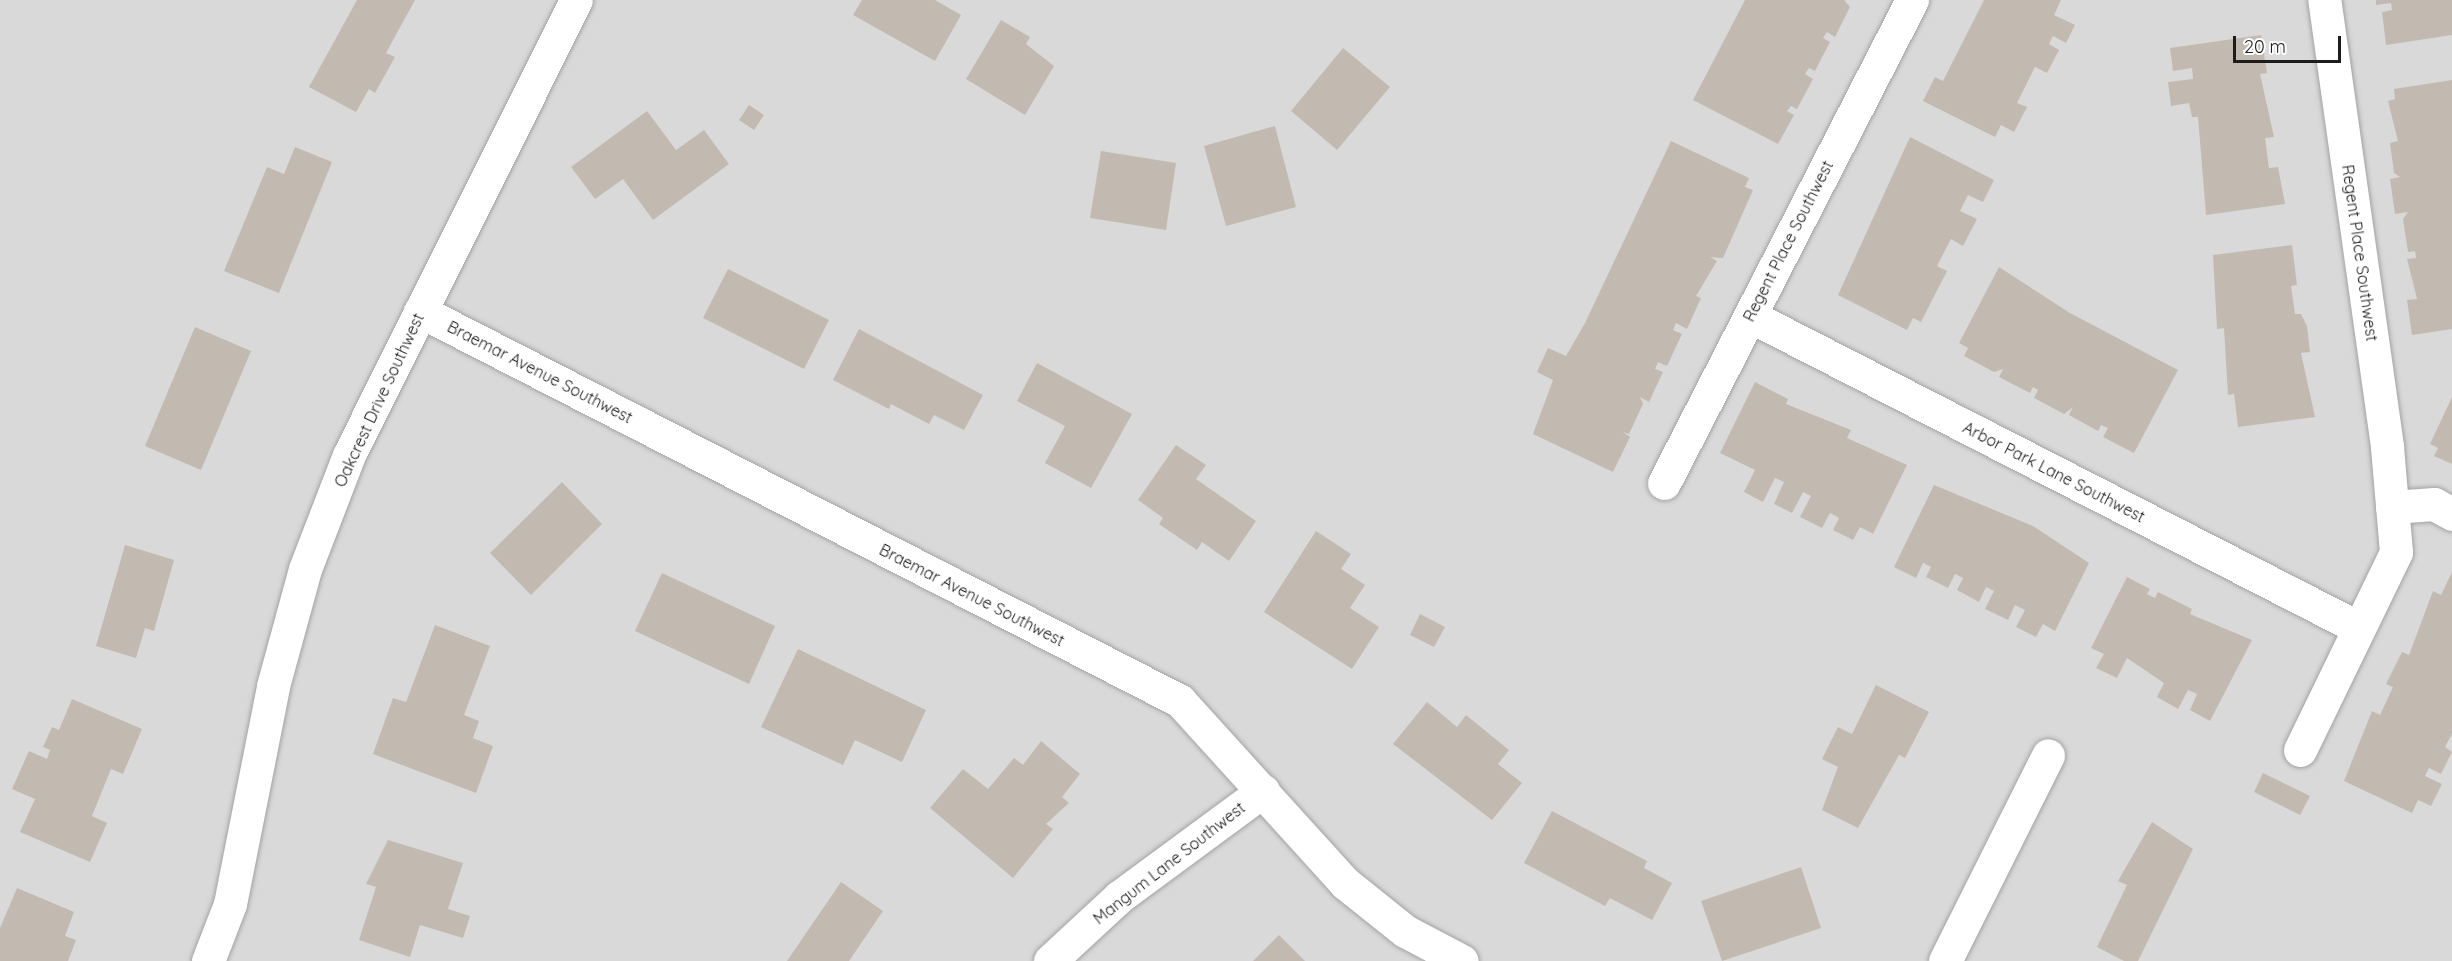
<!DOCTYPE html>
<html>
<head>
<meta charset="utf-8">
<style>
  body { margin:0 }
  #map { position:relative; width:2452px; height:961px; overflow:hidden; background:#eeeae2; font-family:Quicksand,sans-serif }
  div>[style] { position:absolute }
  .residential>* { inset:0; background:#dad9d9 }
  .building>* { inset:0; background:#c2bab1 }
  .roads { filter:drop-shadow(0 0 2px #a3a3a3) drop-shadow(0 0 2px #a3a3a3) }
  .street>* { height:33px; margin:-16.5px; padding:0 16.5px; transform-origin:16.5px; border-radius:16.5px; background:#fff }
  span { translate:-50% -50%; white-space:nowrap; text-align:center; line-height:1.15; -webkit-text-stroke:4.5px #fff; paint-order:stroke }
  .street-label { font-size:16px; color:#1c1c1c }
  .scale { position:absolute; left:2233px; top:36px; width:108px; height:27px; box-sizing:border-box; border:3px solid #1c1c1c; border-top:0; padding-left:8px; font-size:18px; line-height:21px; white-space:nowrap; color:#1c1c1c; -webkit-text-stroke:4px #fff; paint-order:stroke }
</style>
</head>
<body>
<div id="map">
  <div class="residential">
    <i style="clip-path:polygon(0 0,2452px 0,2452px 961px,0 961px)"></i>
  </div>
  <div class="building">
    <i style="clip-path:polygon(357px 0,415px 0,386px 53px,395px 57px,375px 93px,369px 89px,356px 112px,309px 87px)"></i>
    <i style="clip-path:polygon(862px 0,935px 0,961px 15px,935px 61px,853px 15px)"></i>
    <i style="clip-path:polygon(1745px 0,1844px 0,1850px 7px,1835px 37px,1827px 32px,1823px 38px,1830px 42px,1815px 71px,1809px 68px,1805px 74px,1813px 79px,1797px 109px,1791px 106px,1787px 111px,1794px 115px,1778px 144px,1693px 100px)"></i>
    <i style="clip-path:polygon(1984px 0,2061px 0,2054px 15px,2075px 25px,2066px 43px,2053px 36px,2049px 44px,2059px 50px,2047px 73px,2035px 67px,2017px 103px,2027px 107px,2014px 132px,2001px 125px,1995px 137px,1923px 101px,1935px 77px,1943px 81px)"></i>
    <i style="clip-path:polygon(2376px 0,2452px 0,2452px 35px,2386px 45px,2382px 12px,2392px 10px,2391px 3px,2376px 5px)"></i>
    <i style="clip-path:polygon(1001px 20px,1030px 37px,1026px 44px,1054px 66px,1025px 115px,966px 79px)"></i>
    <i style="clip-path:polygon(2261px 35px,2267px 73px,2260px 74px,2274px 137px,2265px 138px,2269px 168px,2278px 167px,2285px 204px,2206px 215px,2198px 117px,2192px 117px,2189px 103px,2171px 106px,2168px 82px,2193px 79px,2192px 68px,2173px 71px,2170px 48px)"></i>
    <i style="clip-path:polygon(1343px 48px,1390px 87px,1337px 150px,1291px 111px)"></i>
    <i style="clip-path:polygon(2452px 80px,2452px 329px,2412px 335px,2407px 300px,2417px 299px,2407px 259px,2416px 258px,2415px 251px,2408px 252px,2403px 219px,2408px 212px,2395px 214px,2390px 179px,2400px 177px,2394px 173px,2390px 143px,2398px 141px,2388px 101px,2395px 99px,2394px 89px)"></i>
    <i style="clip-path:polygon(749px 105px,764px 115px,754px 130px,739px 120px)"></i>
    <i style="clip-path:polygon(647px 111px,676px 150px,704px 130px,729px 164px,653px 220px,623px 179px,595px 199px,571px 167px)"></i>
    <i style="clip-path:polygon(1275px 126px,1296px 207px,1226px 226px,1204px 146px)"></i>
    <i style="clip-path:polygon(1910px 137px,1994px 180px,1983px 202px,1968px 195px,1960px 211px,1977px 219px,1963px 246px,1951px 239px,1937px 266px,1947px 271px,1921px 322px,1913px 318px,1907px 330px,1838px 295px)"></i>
    <i style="clip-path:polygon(1671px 141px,1749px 178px,1745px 187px,1753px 190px,1723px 258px,1710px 257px,1717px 261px,1696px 296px,1701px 298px,1687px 329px,1676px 323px,1673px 330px,1682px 334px,1667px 366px,1658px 362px,1655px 369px,1663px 372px,1649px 402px,1640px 397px,1643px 404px,1629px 434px,1623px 432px,1630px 437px,1613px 472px,1533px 434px,1553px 380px,1537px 372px,1548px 348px,1566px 356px,1585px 323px)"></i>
    <i style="clip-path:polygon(295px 147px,332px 162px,279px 293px,224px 271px,267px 167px,284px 174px)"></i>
    <i style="clip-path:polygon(1101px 151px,1176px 163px,1166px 230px,1090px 218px)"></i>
    <i style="clip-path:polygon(2292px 245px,2297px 285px,2291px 286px,2295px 314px,2301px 314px,2307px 326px,2310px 352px,2301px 353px,2315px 417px,2238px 427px,2234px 394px,2228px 395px,2224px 328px,2217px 329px,2213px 255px)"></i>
    <i style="clip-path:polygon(1999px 267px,2070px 313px,2178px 370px,2134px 453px,2103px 437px,2108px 428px,2101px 425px,2098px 431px,2069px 415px,2073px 407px,2064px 414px,2034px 398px,2038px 390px,2033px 387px,2030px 393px,1999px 377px,2003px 369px,1994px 372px,1964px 356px,1968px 348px,1959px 343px)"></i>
    <i style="clip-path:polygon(728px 269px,829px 320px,804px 369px,703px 318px)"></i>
    <i style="clip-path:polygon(195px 327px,251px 351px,201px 470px,145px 446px)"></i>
    <i style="clip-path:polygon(859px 329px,983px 395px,964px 430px,934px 415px,929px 424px,891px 404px,889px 409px,833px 380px)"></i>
    <i style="clip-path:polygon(1037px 363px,1132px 414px,1091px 488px,1045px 463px,1065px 426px,1017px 401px)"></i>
    <i style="clip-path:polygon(1755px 382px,1788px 399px,1786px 404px,1851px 430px,1847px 438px,1907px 465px,1873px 534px,1860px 527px,1853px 540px,1833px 530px,1839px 518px,1830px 513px,1822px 528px,1800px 517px,1811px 496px,1803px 492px,1792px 513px,1774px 504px,1784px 482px,1775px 478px,1763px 502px,1744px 492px,1755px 470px,1720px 453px)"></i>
    <i style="clip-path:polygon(2452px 397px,2452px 464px,2434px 456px,2438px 448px,2430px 444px)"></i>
    <i style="clip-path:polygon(1176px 445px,1206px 465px,1196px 479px,1256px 521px,1229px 561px,1202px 542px,1197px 550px,1159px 524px,1163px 518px,1138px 500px)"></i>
    <i style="clip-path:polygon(562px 482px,602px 524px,531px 595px,490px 553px)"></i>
    <i style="clip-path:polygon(1934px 485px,2033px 526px,2089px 563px,2055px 631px,2043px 624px,2036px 637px,2016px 627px,2025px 610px,2015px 605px,2008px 620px,1985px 609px,1994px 591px,1986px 587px,1979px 602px,1957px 590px,1963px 578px,1955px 574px,1948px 588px,1926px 577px,1931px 567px,1923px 563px,1916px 578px,1894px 567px)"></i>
    <i style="clip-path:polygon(1316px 531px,1351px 554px,1341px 569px,1365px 585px,1350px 608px,1379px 627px,1352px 669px,1264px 612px)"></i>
    <i style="clip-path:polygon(125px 545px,174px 560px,154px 631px,145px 628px,136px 658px,96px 646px)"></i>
    <i style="clip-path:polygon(2452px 572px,2452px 734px,2445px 747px,2452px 752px,2441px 774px,2429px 768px,2425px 776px,2442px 784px,2431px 806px,2418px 800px,2412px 813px,2344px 781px,2372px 711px,2380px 715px,2393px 687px,2386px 684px,2402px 652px,2409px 655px,2433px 591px,2441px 595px)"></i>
    <i style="clip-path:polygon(662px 573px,775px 626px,749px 684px,635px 631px)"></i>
    <i style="clip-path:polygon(2127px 577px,2150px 589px,2147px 594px,2155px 598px,2158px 592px,2192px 609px,2190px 614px,2252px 640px,2210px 721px,2190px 710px,2197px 694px,2188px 690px,2178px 709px,2157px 697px,2164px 683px,2127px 658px,2117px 678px,2096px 668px,2104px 654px,2091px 648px)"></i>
    <i style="clip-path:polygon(1420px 614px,1445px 627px,1434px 647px,1410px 635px)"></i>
    <i style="clip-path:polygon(435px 625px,490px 646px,464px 715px,479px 721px,473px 738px,493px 746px,476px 793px,373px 754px,393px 698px,406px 702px)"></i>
    <i style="clip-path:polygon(798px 649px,926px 710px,902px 762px,855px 740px,843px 765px,761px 727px)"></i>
    <i style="clip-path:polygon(1876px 685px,1929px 712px,1905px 758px,1899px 755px,1858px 828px,1822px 810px,1838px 767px,1822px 759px,1838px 727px,1852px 734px)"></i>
    <i style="clip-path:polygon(72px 699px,142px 729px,123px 774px,111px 769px,92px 816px,107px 823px,90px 862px,20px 832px,35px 799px,12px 789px,29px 751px,47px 759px,50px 750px,43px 747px,52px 727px,59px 730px)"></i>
    <i style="clip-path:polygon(1427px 702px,1457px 727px,1466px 715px,1509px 750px,1498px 764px,1522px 783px,1492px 820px,1393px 744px)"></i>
    <i style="clip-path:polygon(1041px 741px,1080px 774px,1062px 797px,1069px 803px,1046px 824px,1053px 829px,1013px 878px,930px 808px,963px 769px,988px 789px,1014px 758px,1023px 765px)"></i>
    <i style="clip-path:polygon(2263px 773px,2310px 796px,2300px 815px,2254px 792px)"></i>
    <i style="clip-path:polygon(1552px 811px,1647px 861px,1644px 868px,1672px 883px,1652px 920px,1610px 898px,1605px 906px,1524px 863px)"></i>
    <i style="clip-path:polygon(2152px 822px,2193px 849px,2138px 961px,2124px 961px,2097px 947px,2127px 885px,2118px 881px)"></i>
    <i style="clip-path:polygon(388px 840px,463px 863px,448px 909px,470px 916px,463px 938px,420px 925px,410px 957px,359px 940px,376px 887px,366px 884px)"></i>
    <i style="clip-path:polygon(1801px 867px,1821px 928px,1722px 961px,1701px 901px)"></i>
    <i style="clip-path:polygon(841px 882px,883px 911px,849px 961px,787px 961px)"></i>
    <i style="clip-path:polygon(17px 888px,74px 912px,65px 936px,76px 940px,68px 961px,0 961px,0 928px)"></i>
    <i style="clip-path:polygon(1279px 935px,1305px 961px,1253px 961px)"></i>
  </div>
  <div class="roads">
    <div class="street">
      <i style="left:420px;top:311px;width:854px;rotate:27.16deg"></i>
      <i style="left:1180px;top:701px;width:246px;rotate:47.8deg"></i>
      <i style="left:1345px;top:883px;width:77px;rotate:38.7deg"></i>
      <i style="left:1405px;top:931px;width:64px;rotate:27.8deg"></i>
      <i style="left:1750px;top:316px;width:684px;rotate:27.13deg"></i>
      <i style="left:1664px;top:483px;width:543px;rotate:-62.82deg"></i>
      <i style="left:2392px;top:507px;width:42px;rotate:-4.1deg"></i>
      <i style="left:2434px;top:504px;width:21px;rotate:29deg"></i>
      <i style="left:2300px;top:750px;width:220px;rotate:-64.1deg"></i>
      <i style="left:2396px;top:552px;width:106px;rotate:-94.9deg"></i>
      <i style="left:2387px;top:446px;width:450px;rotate:-98deg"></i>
      <i style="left:208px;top:961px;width:61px;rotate:-68.9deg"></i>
      <i style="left:230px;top:904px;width:222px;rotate:-78.8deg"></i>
      <i style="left:273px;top:686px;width:121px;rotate:-74.7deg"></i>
      <i style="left:305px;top:569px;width:122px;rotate:-68.9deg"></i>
      <i style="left:349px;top:455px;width:508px;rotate:-63.49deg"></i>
      <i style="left:1050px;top:961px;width:94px;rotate:-42.8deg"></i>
      <i style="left:1119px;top:897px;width:179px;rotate:-36.4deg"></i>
      <i style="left:1945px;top:961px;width:230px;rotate:-63.4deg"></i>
    </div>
  </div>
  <div class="street-label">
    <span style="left:1788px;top:241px;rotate:-63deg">Regent Place Southwest</span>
    <span style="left:2360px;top:253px;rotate:82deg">Regent Place Southwest</span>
    <span style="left:540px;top:372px;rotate:27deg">Braemar Avenue Southwest</span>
    <span style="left:379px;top:400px;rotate:-65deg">Oakcrest Drive Southwest</span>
    <span style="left:2054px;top:472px;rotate:27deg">Arbor Park Lane Southwest</span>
    <span style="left:972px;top:595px;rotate:27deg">Braemar Avenue Southwest</span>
    <span style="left:1169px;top:863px;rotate:-38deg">Mangum Lane Southwest</span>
  </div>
  <div class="scale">20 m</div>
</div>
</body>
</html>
